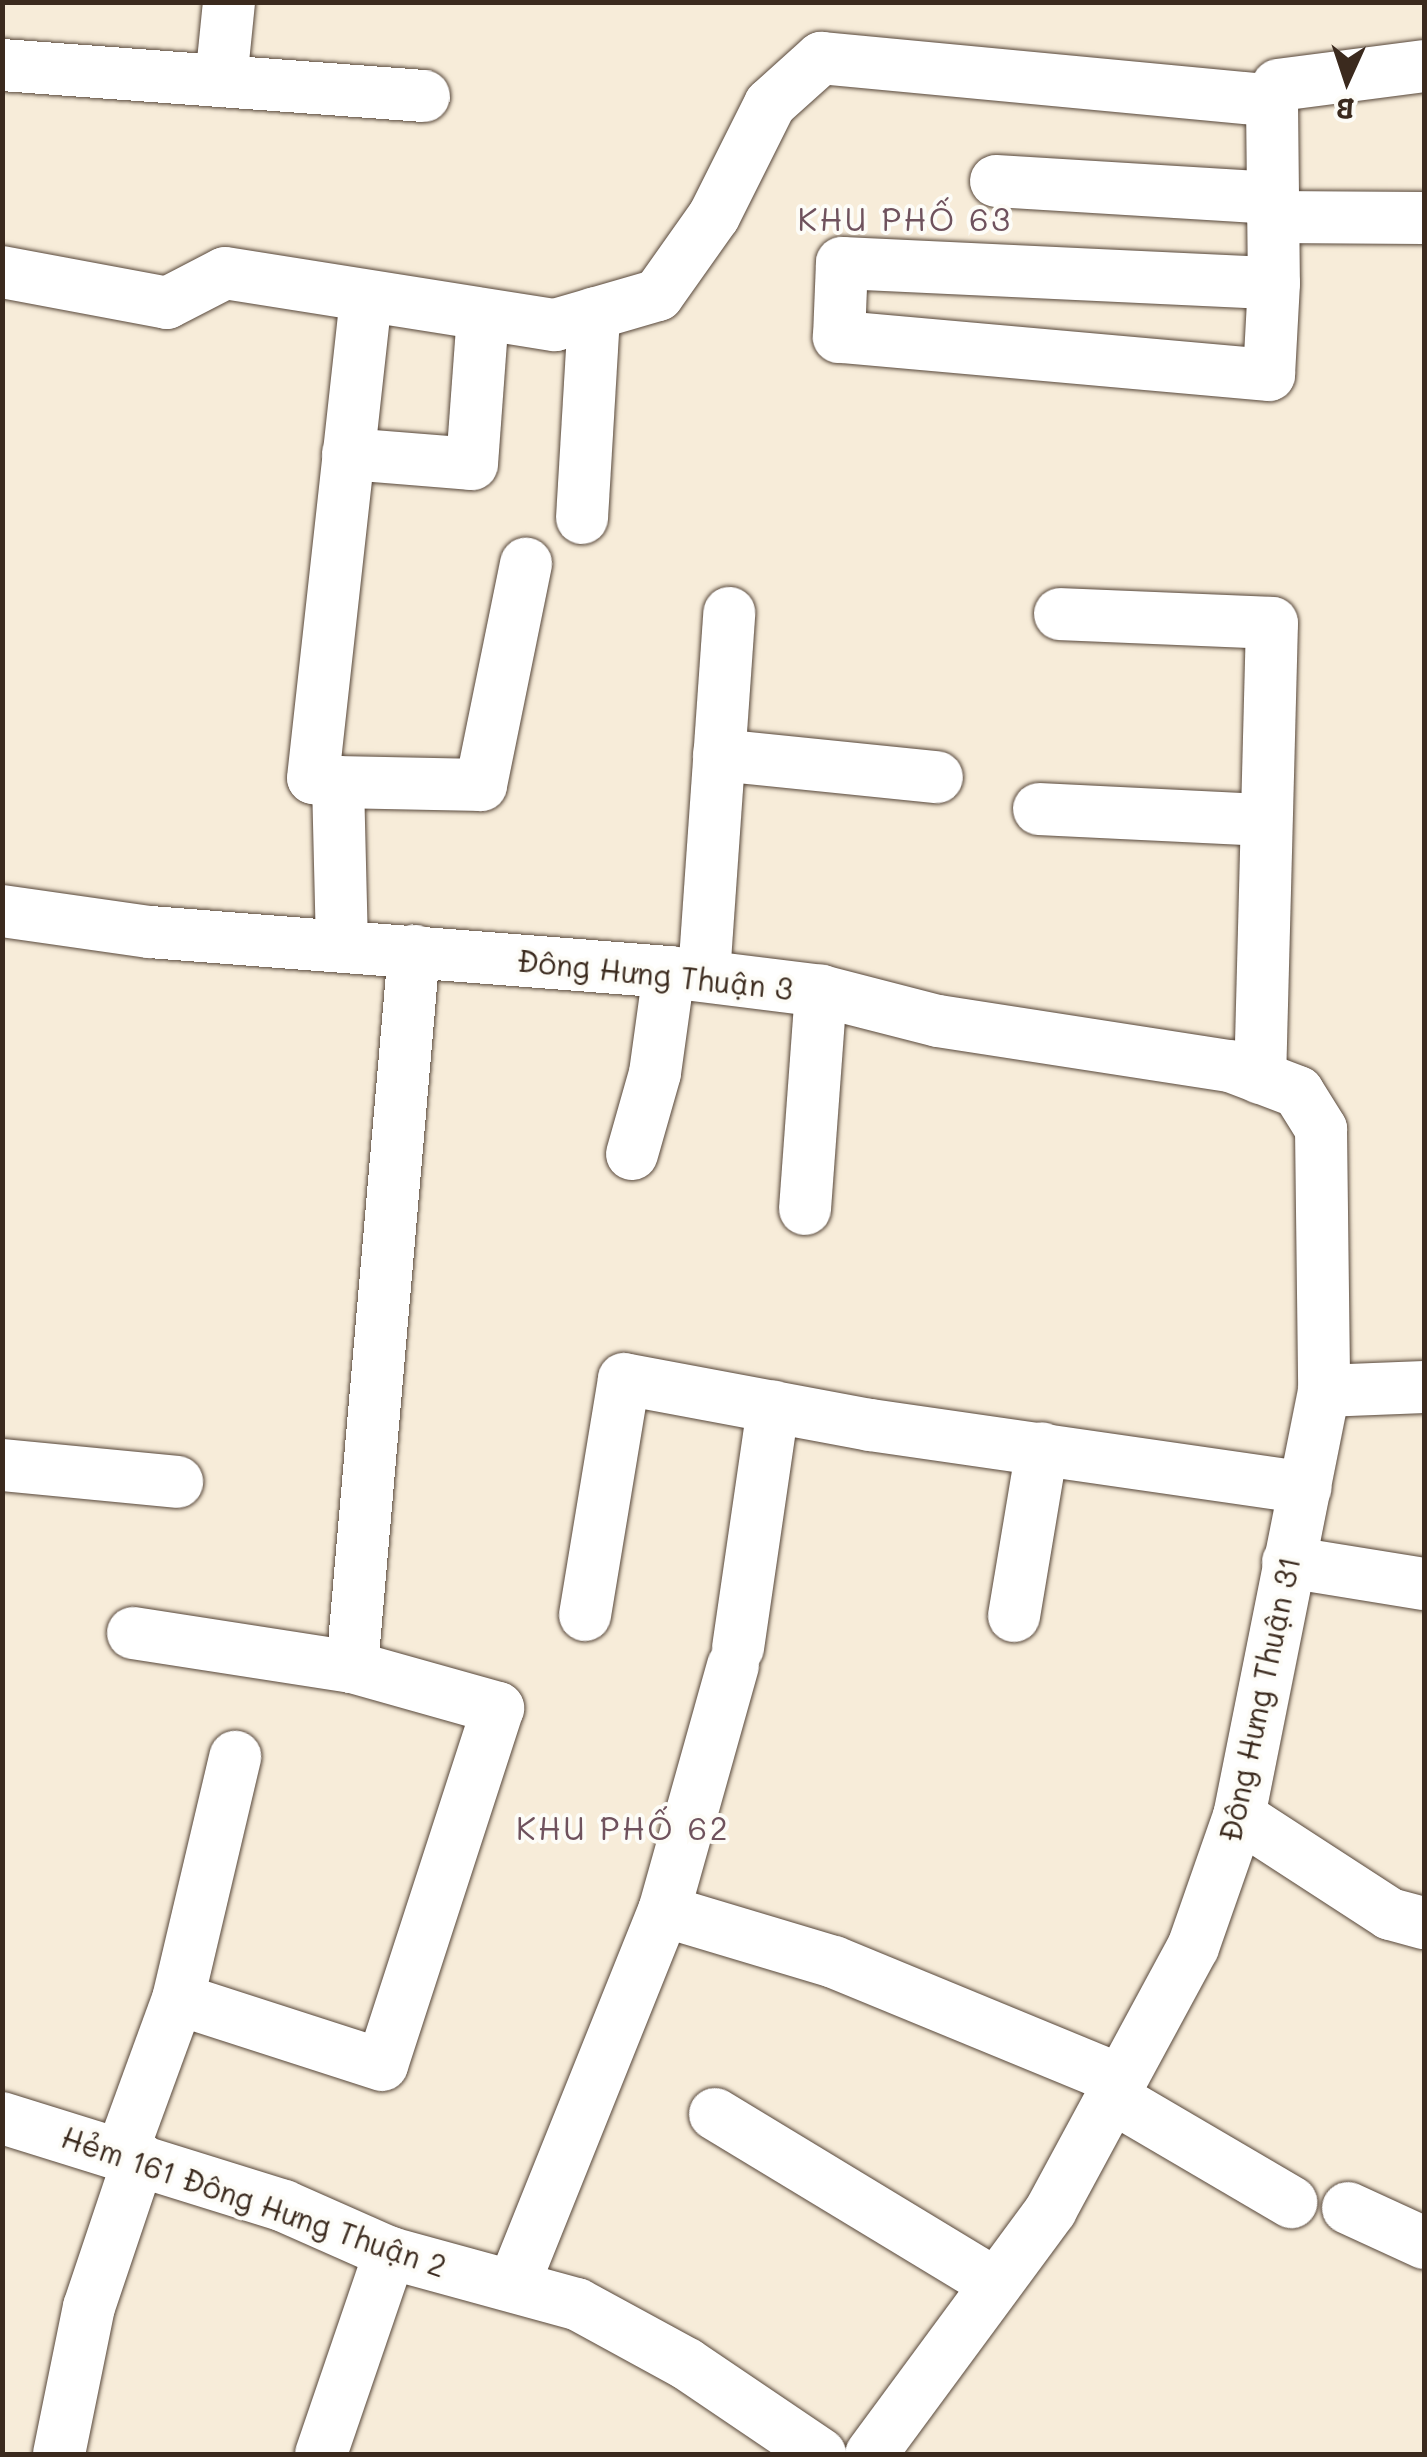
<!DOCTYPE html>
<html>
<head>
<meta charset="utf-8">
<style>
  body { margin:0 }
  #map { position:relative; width:1427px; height:2457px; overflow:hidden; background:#f7ecd9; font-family:Mali,sans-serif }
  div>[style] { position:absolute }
  .roads { filter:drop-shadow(0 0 2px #57473a) drop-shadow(0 0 2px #57473a) }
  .minor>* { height:52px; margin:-26px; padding:0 26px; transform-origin:26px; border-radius:26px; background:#fff }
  span { translate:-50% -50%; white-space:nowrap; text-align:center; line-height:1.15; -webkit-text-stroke:8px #fdfcf7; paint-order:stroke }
  .street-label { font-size:30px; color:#3b2a1e }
  .neighbourhood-label { font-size:32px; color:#6f525d; letter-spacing:2.5px }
  .frame { position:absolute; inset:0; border:5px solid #3b2a1e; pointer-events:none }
  .north { position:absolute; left:1297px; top:30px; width:100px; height:100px; -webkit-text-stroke:8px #fdfcf7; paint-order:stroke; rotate:183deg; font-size:28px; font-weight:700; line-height:40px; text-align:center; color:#3b2a1e }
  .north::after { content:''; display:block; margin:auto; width:35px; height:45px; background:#3b2a1e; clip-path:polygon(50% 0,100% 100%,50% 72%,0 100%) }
</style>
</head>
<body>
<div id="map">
  <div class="roads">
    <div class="minor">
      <i style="left:2px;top:65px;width:423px;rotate:4.2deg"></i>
      <i style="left:221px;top:81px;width:79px;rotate:-84.2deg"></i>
      <i style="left:1278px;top:85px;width:147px;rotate:-7.4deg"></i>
      <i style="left:996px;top:181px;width:278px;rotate:3.5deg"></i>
      <i style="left:1273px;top:217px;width:151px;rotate:0.4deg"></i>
      <i style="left:2px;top:272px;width:168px;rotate:10.6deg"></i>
      <i style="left:167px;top:303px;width:65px;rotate:-27.3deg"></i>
      <i style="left:225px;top:273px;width:334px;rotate:9deg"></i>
      <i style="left:555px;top:325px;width:107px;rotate:-16.2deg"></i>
      <i style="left:658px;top:295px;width:97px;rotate:-54.7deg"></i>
      <i style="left:714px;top:216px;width:125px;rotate:-63.4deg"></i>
      <i style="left:770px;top:104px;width:69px;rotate:-42deg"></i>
      <i style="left:821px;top:58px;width:453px;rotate:5.4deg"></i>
      <i style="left:1272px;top:101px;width:182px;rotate:89.4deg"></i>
      <i style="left:1274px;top:283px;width:92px;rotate:93.1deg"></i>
      <i style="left:1269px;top:375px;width:432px;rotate:-174.9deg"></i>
      <i style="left:839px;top:337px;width:74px;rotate:-87.7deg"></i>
      <i style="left:842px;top:263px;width:432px;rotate:2.7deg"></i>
      <i style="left:348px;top:454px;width:124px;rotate:4.6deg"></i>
      <i style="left:472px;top:464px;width:149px;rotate:-85.8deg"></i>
      <i style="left:582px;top:518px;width:205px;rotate:-86.6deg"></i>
      <i style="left:1060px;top:614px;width:212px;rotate:2.4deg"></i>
      <i style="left:1272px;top:623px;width:455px;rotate:91.5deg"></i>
      <i style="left:719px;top:755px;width:219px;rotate:5.8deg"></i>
      <i style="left:338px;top:782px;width:143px;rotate:1.2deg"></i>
      <i style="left:481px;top:785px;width:226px;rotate:-78.5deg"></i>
      <i style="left:1039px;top:809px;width:227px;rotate:2.8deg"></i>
      <i style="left:2px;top:911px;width:149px;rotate:8.1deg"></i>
      <i style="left:150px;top:932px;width:521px;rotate:4.41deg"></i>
      <i style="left:669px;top:972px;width:153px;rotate:7.1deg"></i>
      <i style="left:821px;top:991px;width:121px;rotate:14.4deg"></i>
      <i style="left:938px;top:1021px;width:295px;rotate:8.8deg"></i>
      <i style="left:1230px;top:1066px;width:73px;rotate:20.9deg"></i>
      <i style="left:1298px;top:1092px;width:44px;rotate:58.1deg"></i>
      <i style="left:1321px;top:1129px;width:262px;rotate:89.3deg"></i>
      <i style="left:1324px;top:1391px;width:433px;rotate:101.3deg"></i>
      <i style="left:1239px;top:1816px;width:139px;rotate:109.3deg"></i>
      <i style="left:1193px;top:1947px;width:299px;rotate:118.4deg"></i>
      <i style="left:1051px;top:2210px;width:303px;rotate:126.4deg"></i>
      <i style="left:342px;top:946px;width:164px;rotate:-91.4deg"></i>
      <i style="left:338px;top:782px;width:25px;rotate:-171deg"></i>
      <i style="left:313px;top:778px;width:484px;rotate:-83.7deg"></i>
      <i style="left:704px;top:975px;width:363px;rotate:-86deg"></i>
      <i style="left:632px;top:1154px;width:84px;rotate:-74.1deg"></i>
      <i style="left:655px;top:1073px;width:102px;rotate:-82.1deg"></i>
      <i style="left:805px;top:1209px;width:219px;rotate:-85.8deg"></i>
      <i style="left:1324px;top:1391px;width:100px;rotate:-2.3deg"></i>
      <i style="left:2px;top:1465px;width:176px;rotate:5.5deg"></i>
      <i style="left:1288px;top:1562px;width:138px;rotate:9.2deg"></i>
      <i style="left:585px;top:1615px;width:239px;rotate:-80.6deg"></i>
      <i style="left:624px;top:1379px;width:250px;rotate:10.6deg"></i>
      <i style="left:870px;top:1425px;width:440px;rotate:8.2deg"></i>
      <i style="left:1014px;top:1616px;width:170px;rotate:-80.5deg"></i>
      <i style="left:133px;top:1633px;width:222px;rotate:8.8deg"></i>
      <i style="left:352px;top:1667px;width:152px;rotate:15.7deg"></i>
      <i style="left:498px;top:1708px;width:375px;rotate:108deg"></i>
      <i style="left:382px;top:2065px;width:214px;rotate:-162.1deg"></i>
      <i style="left:738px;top:1648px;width:244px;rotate:-81.7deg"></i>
      <i style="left:352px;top:1667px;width:719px;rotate:-85.05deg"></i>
      <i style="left:1239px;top:1816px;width:180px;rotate:33deg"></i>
      <i style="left:1390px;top:1914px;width:35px;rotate:15deg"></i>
      <i style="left:664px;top:1911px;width:177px;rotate:16.7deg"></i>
      <i style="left:834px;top:1962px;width:310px;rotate:22.4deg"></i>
      <i style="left:1112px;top:2097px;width:208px;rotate:30.4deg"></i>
      <i style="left:715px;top:2114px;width:328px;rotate:31.2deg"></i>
      <i style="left:2px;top:2118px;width:295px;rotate:17.3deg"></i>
      <i style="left:284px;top:2206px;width:116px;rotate:23.9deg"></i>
      <i style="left:390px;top:2253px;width:194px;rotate:15.3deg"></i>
      <i style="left:577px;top:2304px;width:125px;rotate:28.6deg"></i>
      <i style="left:687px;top:2364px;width:161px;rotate:34.1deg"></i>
      <i style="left:122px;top:2152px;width:163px;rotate:-69.9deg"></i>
      <i style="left:178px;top:1999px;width:249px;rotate:-76.7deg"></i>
      <i style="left:1348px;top:2208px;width:84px;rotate:24.7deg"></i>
      <i style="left:513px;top:2286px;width:404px;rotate:-68.1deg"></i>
      <i style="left:664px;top:1911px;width:255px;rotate:-74.3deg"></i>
      <i style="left:59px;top:2454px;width:150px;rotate:-78.5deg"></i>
      <i style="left:89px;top:2307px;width:157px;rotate:-71.4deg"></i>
      <i style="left:321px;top:2454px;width:213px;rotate:-71.1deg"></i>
    </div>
  </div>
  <div class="street-label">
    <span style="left:655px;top:974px;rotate:6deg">Đông Hưng Thuận 3</span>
    <span style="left:1259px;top:1699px;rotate:-78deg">Đông Hưng Thuận 31</span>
    <span style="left:254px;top:2201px;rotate:19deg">Hẻm 161 Đông Hưng Thuận 2</span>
  </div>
  <div class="neighbourhood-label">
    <span style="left:905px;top:218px">KHU PHỐ 63</span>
    <span style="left:623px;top:1827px">KHU PHỐ 62</span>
  </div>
  <div class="frame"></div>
  <div class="north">B</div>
</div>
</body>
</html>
